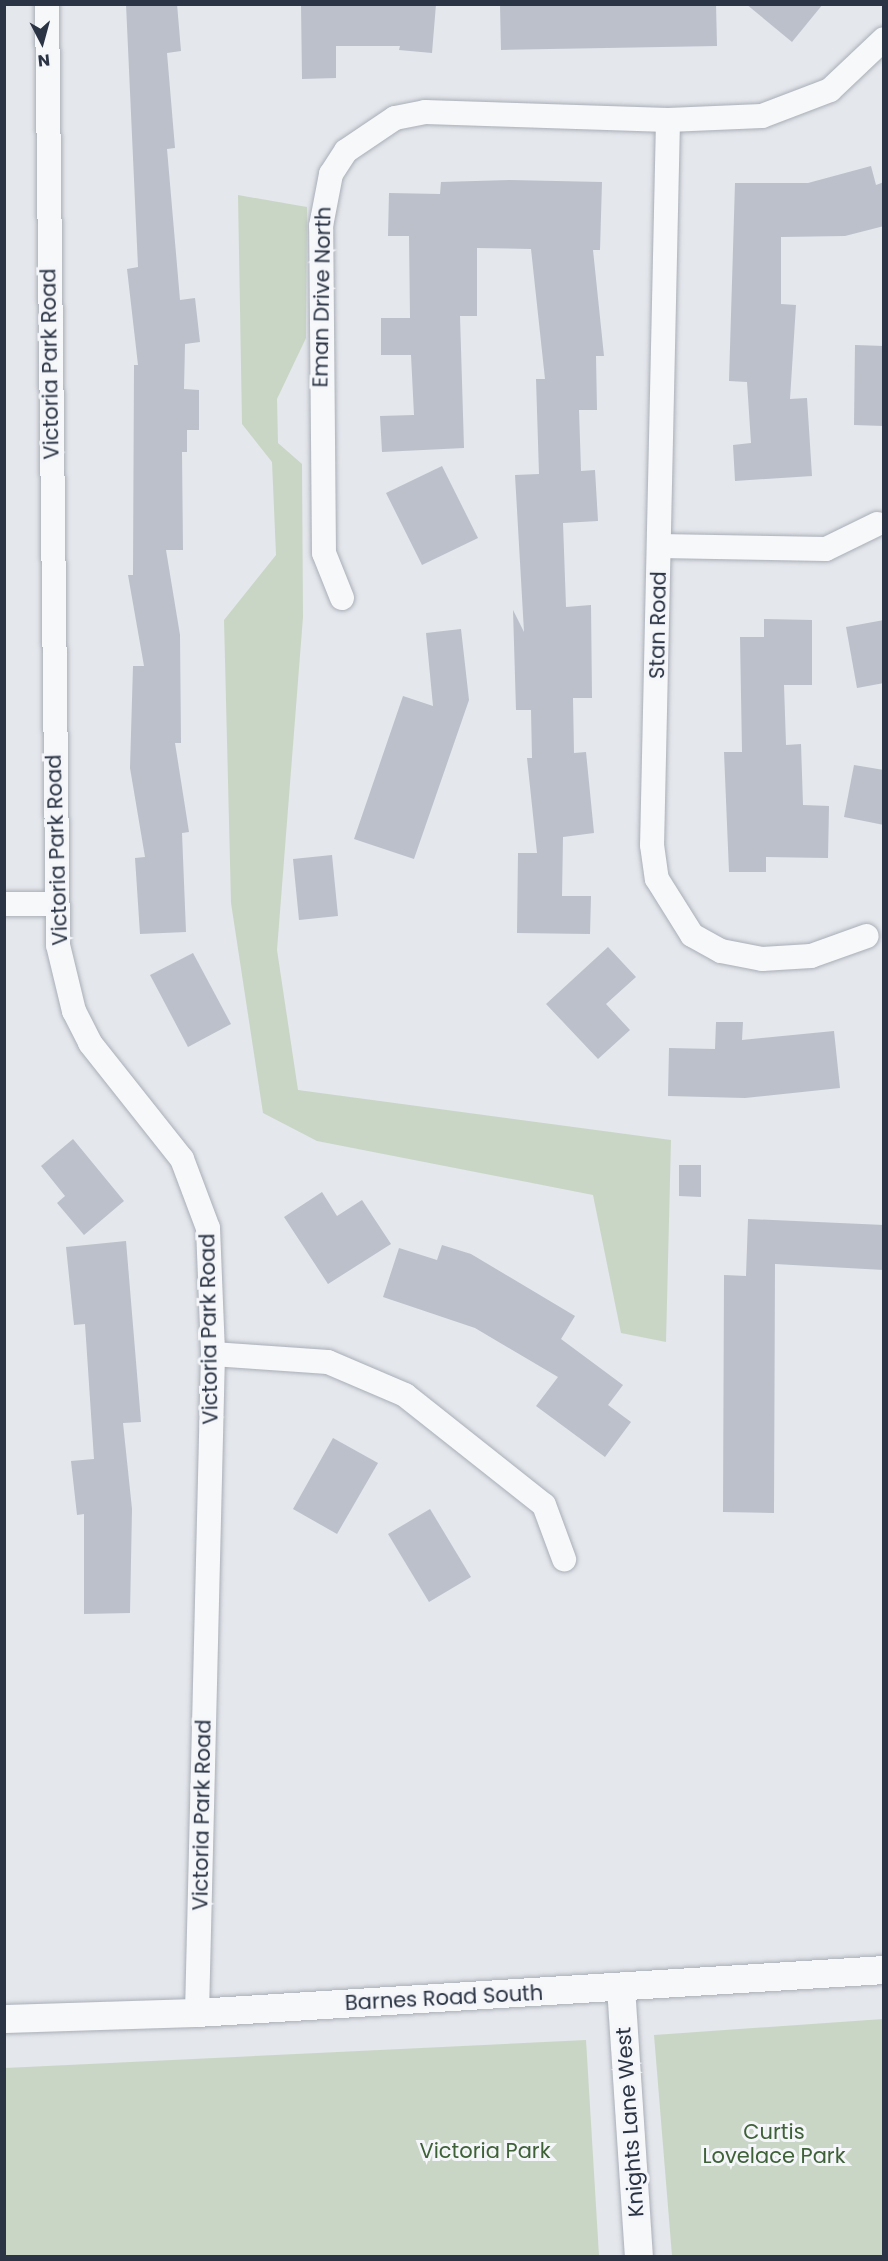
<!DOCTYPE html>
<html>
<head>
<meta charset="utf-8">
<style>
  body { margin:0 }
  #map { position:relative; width:888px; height:2261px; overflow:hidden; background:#e4e7ec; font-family:Poppins,sans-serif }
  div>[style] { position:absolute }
  .green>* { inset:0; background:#c9d6c5 }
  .building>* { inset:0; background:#bbc0ca }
  .roads { filter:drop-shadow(0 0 2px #a9aeb7) drop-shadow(0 0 2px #a9aeb7) }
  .minor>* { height:24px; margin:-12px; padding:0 12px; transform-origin:12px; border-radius:12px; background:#f7f8fa }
  .tertiary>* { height:28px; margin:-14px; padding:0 14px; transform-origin:14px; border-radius:14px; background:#f7f8fa }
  span { translate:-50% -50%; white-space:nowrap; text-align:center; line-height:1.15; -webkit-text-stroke:6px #f4f6f9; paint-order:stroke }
  .street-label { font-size:21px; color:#2b3445 }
  .park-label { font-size:21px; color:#3f6138 }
  .frame { position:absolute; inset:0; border:6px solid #2b3445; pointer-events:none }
  .north { position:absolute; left:12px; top:12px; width:60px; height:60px; -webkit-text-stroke:4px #f4f6f9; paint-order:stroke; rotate:174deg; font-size:16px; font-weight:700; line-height:24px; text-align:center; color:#2b3445 }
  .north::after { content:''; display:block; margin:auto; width:21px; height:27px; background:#2b3445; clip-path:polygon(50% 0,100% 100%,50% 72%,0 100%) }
</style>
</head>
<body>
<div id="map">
  <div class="green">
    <i style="clip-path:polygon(238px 195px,307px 207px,306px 338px,277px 399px,278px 443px,302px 464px,303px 617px,277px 950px,298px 1090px,671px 1140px,666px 1342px,621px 1333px,593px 1195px,317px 1141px,263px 1113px,231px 903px,224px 620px,276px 555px,272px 462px,242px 424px)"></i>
    <i style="clip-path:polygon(883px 2019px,883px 2256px,672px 2256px,654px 2035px)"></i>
    <i style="clip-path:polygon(586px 2040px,599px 2256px,5px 2256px,5px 2068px)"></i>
  </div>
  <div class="building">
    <i style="clip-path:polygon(126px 4px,177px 4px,181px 51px,167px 53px,175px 148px,167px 149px,180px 300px,195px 298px,200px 342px,185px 344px,184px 389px,199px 390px,199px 430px,187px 430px,187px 452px,182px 452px,183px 550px,166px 550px,180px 635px,181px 743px,175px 743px,189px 832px,182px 833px,186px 932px,140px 934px,135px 858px,145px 857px,130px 768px,133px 666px,144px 666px,128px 575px,133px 575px,134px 365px,138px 365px,127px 269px,138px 267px)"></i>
    <i style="clip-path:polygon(301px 4px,436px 4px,432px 53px,399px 50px,400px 46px,336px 46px,336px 78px,302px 79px)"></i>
    <i style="clip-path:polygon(500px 4px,716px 4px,717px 46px,501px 50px)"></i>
    <i style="clip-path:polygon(746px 4px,823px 4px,792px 42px)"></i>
    <i style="clip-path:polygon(871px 166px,876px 185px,884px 182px,884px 226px,845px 236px,781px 237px,781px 304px,796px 305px,790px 399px,807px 398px,812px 476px,735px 481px,733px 445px,751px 443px,747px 382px,729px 381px,735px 183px,808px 183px)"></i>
    <i style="clip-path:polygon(510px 180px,602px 182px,600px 250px,593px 250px,604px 356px,596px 356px,597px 410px,579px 410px,581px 471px,595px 470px,598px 521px,563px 523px,566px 607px,591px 605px,592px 698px,573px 698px,574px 753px,586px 752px,594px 833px,563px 837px,562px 896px,591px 896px,590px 934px,517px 933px,518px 853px,537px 853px,527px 758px,532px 758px,531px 710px,516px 710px,513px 610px,524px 632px,515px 475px,539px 474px,536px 379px,545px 379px,531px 249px,477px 248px,477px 316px,460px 316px,464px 448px,382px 452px,380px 416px,414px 415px,411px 355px,381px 355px,381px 318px,410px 318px,409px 236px,388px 236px,389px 193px,440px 194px,441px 182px)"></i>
    <i style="clip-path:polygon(855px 345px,884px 346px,884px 426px,854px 425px)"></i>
    <i style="clip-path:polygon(442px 466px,478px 538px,422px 565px,386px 493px)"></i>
    <i style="clip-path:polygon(764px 619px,812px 620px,812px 685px,784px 685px,786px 745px,801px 744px,803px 805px,829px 806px,828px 858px,766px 857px,766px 872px,729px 872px,724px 752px,742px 752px,740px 637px,764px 637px)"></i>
    <i style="clip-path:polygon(884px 620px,884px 683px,857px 688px,846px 627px)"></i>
    <i style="clip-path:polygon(461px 629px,469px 700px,414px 859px,354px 839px,403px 696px,433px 706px,426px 633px)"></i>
    <i style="clip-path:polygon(854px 765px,884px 770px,884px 825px,844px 817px)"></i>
    <i style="clip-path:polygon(332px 855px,338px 916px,299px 920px,293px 859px)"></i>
    <i style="clip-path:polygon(608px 947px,636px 977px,606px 1004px,630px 1030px,598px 1059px,546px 1004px)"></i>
    <i style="clip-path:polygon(193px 953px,231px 1024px,188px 1047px,150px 975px)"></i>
    <i style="clip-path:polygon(716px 1022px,743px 1022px,742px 1040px,834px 1031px,840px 1088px,745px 1098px,668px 1096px,669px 1048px,715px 1049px)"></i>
    <i style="clip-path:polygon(73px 1139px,124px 1201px,84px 1235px,57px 1203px,65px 1196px,41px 1166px)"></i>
    <i style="clip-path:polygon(679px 1165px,701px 1165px,701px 1197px,679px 1196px)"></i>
    <i style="clip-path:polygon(322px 1192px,337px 1216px,362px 1200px,391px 1244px,328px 1284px,284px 1217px)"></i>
    <i style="clip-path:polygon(748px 1219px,884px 1225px,884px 1270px,775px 1264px,774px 1513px,723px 1512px,724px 1275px,746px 1276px)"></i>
    <i style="clip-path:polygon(126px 1241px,141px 1422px,123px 1423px,132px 1509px,130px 1613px,84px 1614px,84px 1514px,77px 1515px,71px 1461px,94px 1459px,85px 1324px,74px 1325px,66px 1247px)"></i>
    <i style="clip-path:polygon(442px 1245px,471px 1254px,575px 1316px,561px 1339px,623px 1385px,608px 1405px,631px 1422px,605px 1457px,536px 1406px,558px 1377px,475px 1328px,383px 1297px,399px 1248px,437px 1260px)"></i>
    <i style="clip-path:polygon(333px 1438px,378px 1463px,337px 1534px,293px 1509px)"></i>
    <i style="clip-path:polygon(430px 1509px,471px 1577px,429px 1602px,388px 1534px)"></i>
  </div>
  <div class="roads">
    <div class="minor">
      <i style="left:47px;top:4px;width:941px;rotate:89.33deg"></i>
      <i style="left:58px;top:945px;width:68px;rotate:76.4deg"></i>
      <i style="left:74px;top:1011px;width:36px;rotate:63deg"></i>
      <i style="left:90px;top:1043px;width:148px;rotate:51.6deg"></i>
      <i style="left:182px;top:1159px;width:74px;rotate:69.4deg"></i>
      <i style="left:208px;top:1228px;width:126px;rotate:87.7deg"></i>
      <i style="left:213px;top:1354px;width:659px;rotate:91.39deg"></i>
      <i style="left:668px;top:120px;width:725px;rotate:91.26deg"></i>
      <i style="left:652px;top:845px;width:34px;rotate:82deg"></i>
      <i style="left:657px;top:879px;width:66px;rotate:58deg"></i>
      <i style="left:692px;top:935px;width:33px;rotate:29deg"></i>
      <i style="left:721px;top:951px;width:42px;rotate:11deg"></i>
      <i style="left:762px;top:959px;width:49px;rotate:-3.5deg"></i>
      <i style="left:811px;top:956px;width:59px;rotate:-19.7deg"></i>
      <i style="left:660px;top:546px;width:166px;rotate:1deg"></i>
      <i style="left:826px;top:549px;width:57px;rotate:-26.1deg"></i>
      <i style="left:342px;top:598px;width:48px;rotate:-111.8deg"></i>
      <i style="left:324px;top:553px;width:327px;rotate:-90.5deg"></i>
      <i style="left:321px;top:226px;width:53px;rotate:-79.1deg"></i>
      <i style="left:331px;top:174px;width:27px;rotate:-57deg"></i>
      <i style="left:346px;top:151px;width:59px;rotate:-34deg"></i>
      <i style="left:395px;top:118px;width:31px;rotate:-11deg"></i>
      <i style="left:425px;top:112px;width:243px;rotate:1.9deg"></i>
      <i style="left:668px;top:120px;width:94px;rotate:-2.4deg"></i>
      <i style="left:762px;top:116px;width:73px;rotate:-20.9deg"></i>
      <i style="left:830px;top:90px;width:74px;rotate:-43.4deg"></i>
      <i style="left:4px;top:904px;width:52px"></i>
      <i style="left:213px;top:1354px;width:115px;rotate:4deg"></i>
      <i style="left:328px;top:1362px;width:84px;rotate:23.2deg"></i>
      <i style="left:405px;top:1395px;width:177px;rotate:38.4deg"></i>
      <i style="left:544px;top:1505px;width:58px;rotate:69.7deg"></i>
    </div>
    <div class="tertiary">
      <i style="left:621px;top:1987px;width:270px;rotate:86.2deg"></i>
      <i style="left:4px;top:2019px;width:193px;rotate:-1.8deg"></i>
      <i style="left:197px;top:2013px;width:688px;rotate:-3.58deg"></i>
    </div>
  </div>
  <div class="street-label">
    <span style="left:322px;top:297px;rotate:-89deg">Eman Drive North</span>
    <span style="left:50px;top:364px;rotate:-91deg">Victoria Park Road</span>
    <span style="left:658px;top:625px;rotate:-89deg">Stan Road</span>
    <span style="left:57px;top:850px;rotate:-92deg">Victoria Park Road</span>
    <span style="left:209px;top:1329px;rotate:-91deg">Victoria Park Road</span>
    <span style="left:202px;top:1815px;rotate:-89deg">Victoria Park Road</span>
    <span style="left:444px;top:1998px;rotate:-3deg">Barnes Road South</span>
    <span style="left:630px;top:2122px;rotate:-94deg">Knights Lane West</span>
  </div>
  <div class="park-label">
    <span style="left:774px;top:2144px">Curtis<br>Lovelace Park</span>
    <span style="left:485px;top:2151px">Victoria Park</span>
  </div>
  <div class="frame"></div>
  <div class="north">N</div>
</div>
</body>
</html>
